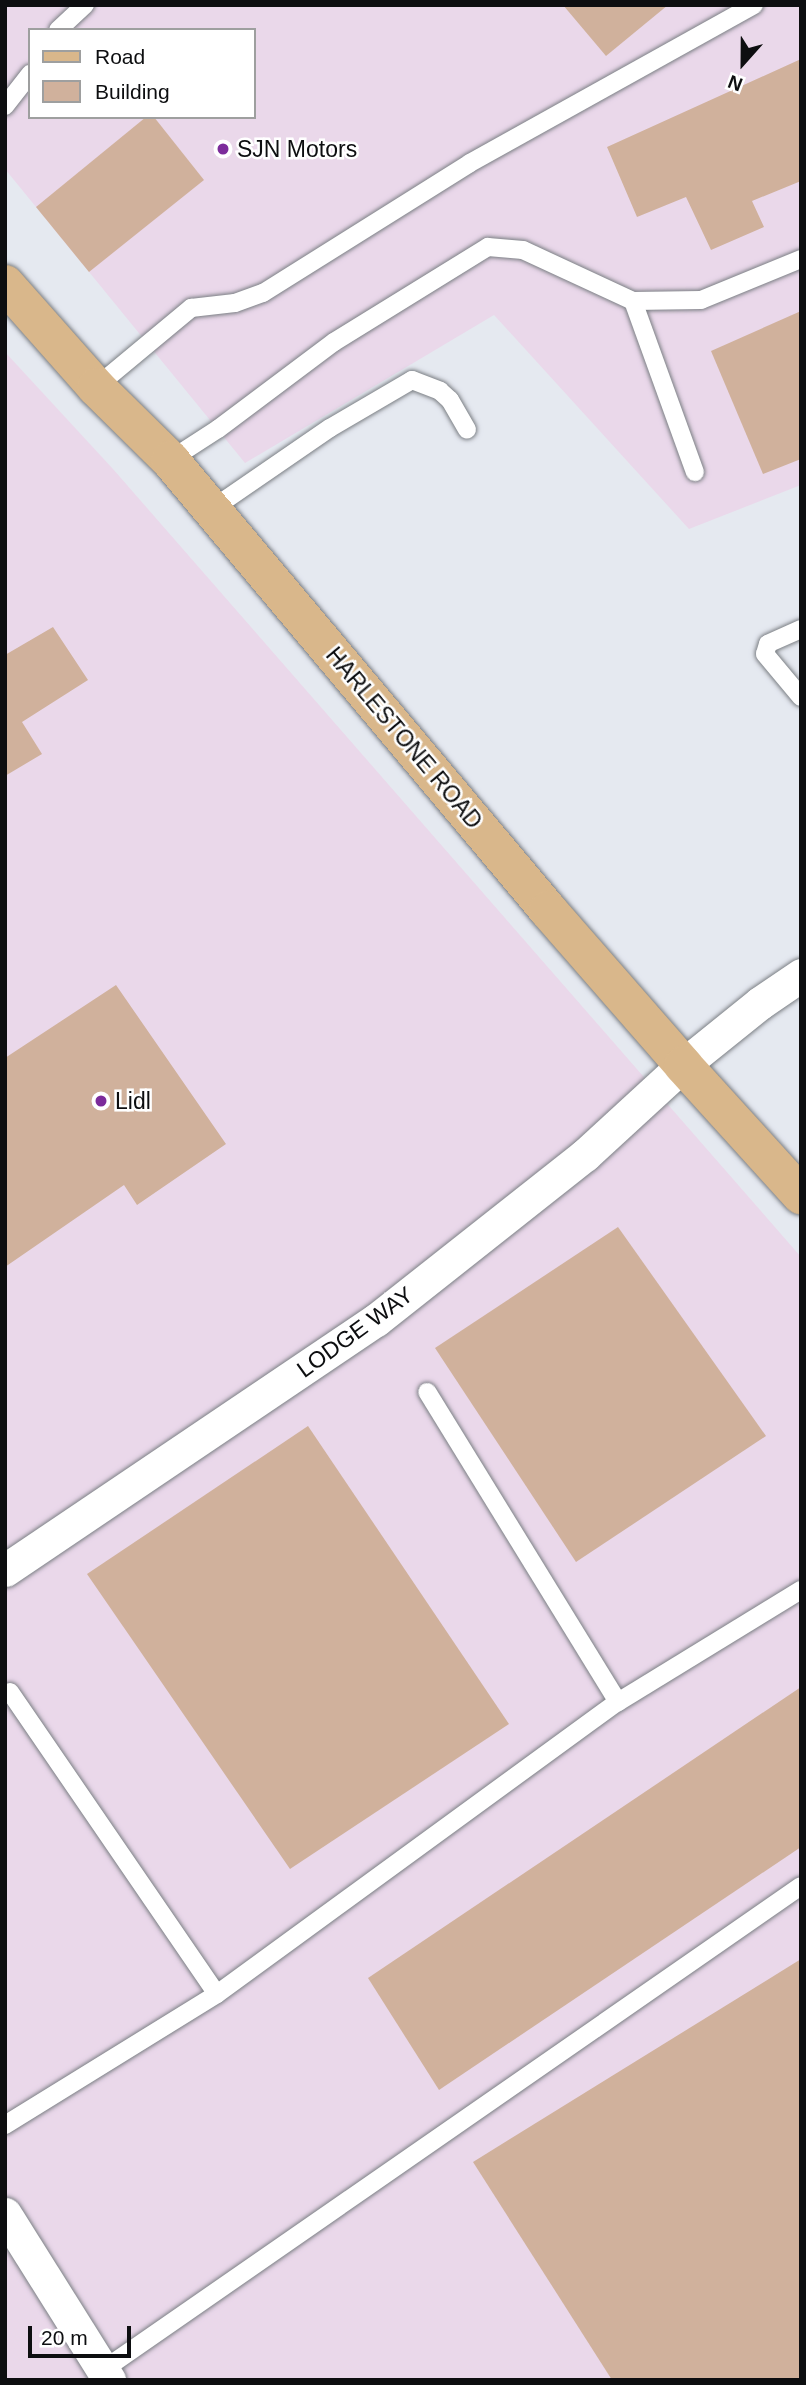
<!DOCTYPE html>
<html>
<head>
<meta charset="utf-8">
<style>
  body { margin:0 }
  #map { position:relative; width:806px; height:2385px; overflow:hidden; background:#e5e9f0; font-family:Arial,sans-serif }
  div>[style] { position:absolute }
  .industrial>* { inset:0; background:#ead8ea }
  .building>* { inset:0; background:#d0b19c }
  .roads { filter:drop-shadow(0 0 2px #7b7f84) drop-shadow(0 0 2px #7b7f84) }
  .service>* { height:18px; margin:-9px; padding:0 9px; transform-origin:9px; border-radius:9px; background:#fff }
  .minor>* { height:33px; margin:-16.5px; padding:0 16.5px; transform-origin:16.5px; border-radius:16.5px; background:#fff }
  .primary>* { height:38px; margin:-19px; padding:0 19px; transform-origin:19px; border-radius:19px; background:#d9b78b }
  .dots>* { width:19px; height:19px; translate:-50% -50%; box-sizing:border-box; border:4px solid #fff; border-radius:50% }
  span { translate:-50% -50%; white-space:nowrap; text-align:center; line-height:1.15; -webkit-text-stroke:5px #fff; paint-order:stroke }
  .poi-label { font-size:23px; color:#0d0e10 }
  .left { translate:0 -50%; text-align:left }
  .street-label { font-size:23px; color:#0d0e10 }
  .frame { position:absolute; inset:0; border:7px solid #0d0e10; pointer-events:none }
  .legend { position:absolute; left:28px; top:28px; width:228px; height:91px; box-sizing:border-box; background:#fff; border:2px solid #9e9f9f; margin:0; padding:9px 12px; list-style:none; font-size:21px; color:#0d0e10 }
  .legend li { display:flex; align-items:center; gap:14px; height:35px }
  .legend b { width:35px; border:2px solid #9e9f9f }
  .north { position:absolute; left:708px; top:28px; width:70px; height:70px; -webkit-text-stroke:5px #fff; paint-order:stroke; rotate:201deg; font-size:19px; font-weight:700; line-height:28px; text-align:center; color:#0d0e10 }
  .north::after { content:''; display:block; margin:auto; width:24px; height:32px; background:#0d0e10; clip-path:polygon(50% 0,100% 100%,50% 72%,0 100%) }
  .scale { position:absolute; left:28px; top:2326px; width:103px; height:32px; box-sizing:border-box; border:4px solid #0d0e10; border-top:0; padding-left:9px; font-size:21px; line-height:24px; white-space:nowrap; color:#0d0e10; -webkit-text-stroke:5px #fff; paint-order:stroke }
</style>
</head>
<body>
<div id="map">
  <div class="industrial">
    <i style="clip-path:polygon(evenodd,5px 5px,801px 5px,801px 485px,689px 529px,494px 315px,245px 463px,5px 169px,5px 5px,30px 30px,254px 30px,254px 117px,30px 117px,30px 30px)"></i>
    <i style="clip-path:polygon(5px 352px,113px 469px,801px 1257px,801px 2380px,5px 2380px)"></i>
  </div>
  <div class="building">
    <i style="clip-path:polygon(563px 5px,668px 5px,606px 56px)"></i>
    <i style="clip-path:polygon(801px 59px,801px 181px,752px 201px,764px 227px,711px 250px,686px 197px,637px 217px,607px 147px)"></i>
    <i style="clip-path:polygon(146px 117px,154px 117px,204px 180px,89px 272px,36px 207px)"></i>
    <i style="clip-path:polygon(801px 311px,801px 459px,763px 474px,711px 351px)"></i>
    <i style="clip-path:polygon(53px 627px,88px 680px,22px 722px,42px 754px,5px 776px,5px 655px)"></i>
    <i style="clip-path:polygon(116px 985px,226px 1144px,137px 1205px,124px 1185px,5px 1267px,5px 1058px)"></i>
    <i style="clip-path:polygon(618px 1227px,766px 1436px,576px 1562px,435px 1348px)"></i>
    <i style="clip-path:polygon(308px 1426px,509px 1724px,290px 1869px,87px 1574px)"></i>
    <i style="clip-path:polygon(801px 1687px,801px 1847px,439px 2090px,368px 1978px)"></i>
    <i style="clip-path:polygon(801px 1959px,801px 2380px,612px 2380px,473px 2162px)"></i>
  </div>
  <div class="roads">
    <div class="service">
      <i style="left:58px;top:30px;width:37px;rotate:-43deg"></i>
      <i style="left:5px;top:106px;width:41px;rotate:-52deg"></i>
      <i style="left:633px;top:301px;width:182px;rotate:70.1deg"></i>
      <i style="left:96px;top:387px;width:124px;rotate:-39.7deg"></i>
      <i style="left:191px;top:308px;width:44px;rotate:-6.5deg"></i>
      <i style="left:235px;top:303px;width:30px;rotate:-20deg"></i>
      <i style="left:263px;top:293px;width:244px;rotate:-32.1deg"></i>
      <i style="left:470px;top:163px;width:325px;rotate:-29.1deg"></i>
      <i style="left:170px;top:460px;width:57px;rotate:-32.9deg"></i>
      <i style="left:218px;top:429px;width:145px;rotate:-36.9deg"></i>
      <i style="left:334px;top:342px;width:181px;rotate:-31.7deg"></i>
      <i style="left:488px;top:247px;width:35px;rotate:5deg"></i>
      <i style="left:523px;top:250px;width:121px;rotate:24.9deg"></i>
      <i style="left:633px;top:301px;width:68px;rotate:-0.8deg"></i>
      <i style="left:701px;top:300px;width:108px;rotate:-22.3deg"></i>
      <i style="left:212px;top:509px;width:143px;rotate:-34.5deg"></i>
      <i style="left:330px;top:428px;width:95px;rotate:-30.3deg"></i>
      <i style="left:412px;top:380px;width:30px;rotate:21deg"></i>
      <i style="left:440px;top:391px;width:13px;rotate:42deg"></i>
      <i style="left:450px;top:400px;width:34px;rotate:60deg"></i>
      <i style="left:801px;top:629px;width:36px;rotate:156deg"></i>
      <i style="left:768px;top:644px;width:10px;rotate:107deg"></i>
      <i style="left:765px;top:654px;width:56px;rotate:50.1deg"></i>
      <i style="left:10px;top:1692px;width:366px;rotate:55.6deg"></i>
      <i style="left:618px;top:1702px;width:215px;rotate:-31.5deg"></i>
      <i style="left:5px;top:2125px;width:249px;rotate:-31.7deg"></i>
      <i style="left:217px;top:1994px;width:496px;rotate:-36.1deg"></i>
      <i style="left:618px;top:1702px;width:364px;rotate:-121.6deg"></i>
      <i style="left:103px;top:2370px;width:849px;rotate:-34.74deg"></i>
    </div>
    <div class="minor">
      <i style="left:5px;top:1570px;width:447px;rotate:-34deg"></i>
      <i style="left:376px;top:1320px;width:266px;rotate:-38.3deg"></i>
      <i style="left:585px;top:1155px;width:133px;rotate:-42.6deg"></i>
      <i style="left:683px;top:1065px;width:99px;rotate:-38.8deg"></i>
      <i style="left:760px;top:1003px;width:50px;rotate:-34.3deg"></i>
      <i style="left:5px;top:2214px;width:196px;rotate:57.9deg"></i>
    </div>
    <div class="primary">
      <i style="left:5px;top:284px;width:137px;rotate:48.5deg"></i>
      <i style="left:96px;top:387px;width:104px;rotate:44.6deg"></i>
      <i style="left:170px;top:460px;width:588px;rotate:49.97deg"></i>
      <i style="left:548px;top:910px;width:206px;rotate:48.9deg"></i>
      <i style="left:683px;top:1065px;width:176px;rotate:47.8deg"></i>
    </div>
  </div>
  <div class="dots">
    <i style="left:223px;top:149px;background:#7c2b9b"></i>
    <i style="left:101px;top:1101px;background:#7c2b9b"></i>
  </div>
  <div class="poi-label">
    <span class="left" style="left:237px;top:149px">SJN Motors</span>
    <span class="left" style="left:115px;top:1101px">Lidl</span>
  </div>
  <div class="street-label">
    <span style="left:404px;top:738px;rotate:50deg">HARLESTONE ROAD</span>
    <span style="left:355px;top:1332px;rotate:-36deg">LODGE WAY</span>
  </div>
  <div class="frame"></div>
  <ul class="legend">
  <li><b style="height:9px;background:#d9b78b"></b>Road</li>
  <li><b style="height:19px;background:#d0b19c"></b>Building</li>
  </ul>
  <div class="north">N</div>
  <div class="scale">20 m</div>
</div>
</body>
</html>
